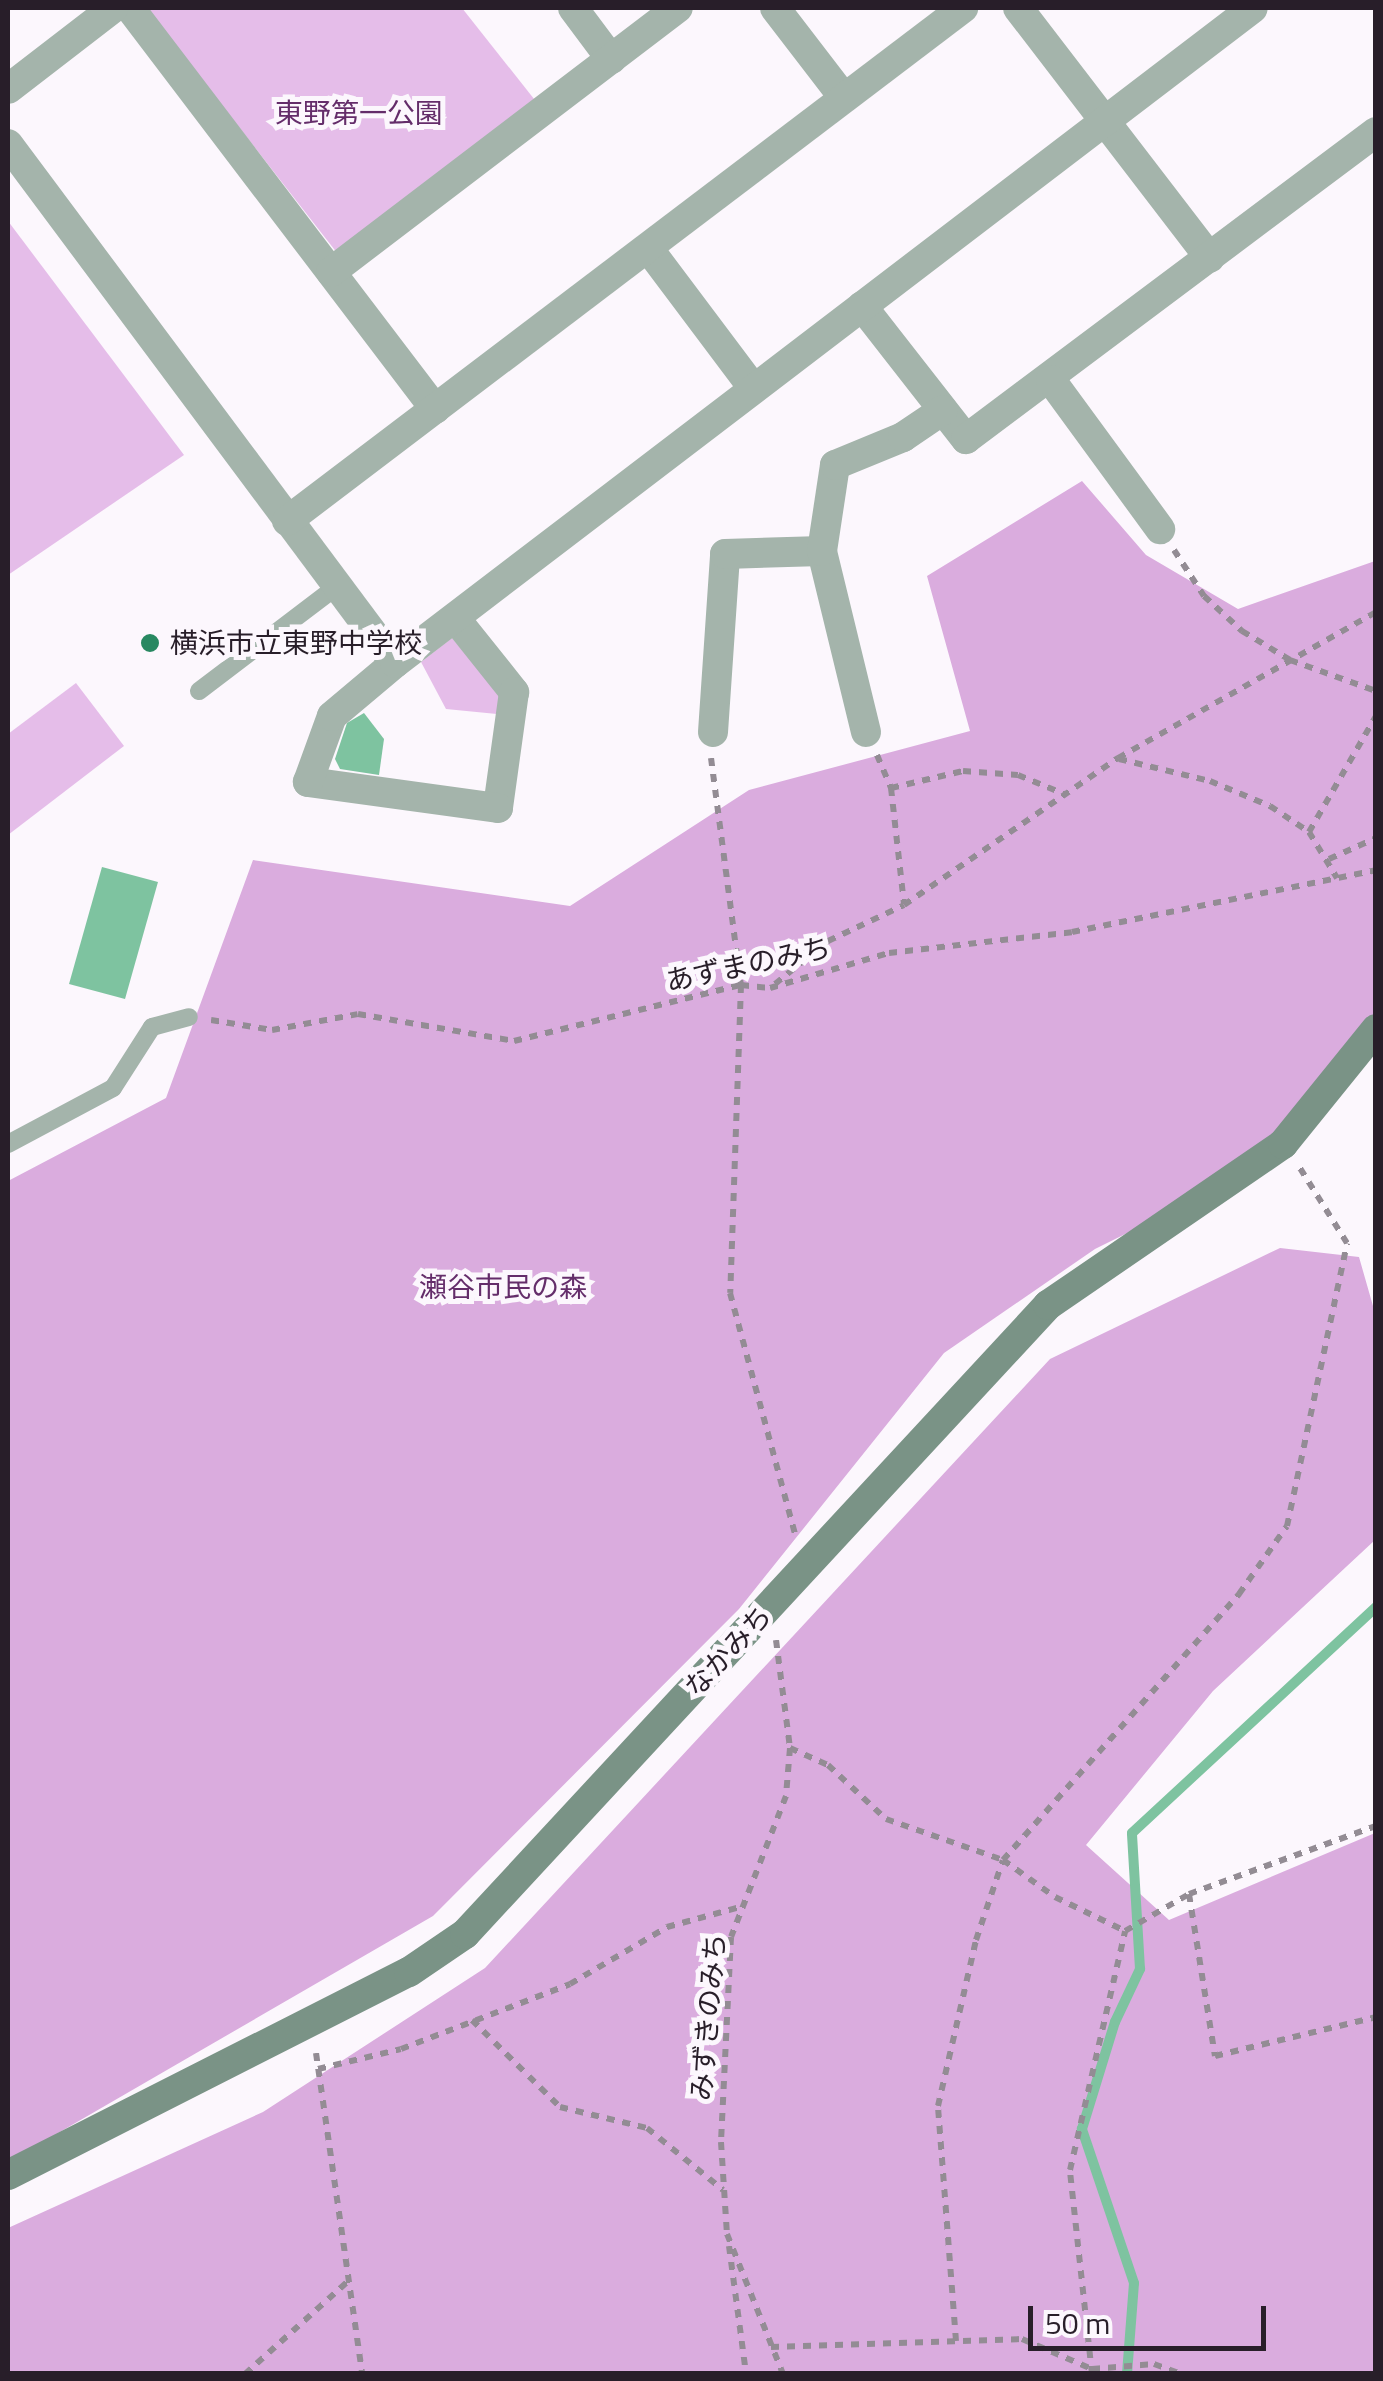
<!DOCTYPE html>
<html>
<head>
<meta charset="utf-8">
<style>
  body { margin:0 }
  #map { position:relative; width:1383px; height:2381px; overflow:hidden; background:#fcf7fd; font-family:"Titillium Web","Noto Sans JP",sans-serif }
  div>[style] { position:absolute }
  .green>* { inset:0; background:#e5bde9 }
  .forest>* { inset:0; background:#daacde }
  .water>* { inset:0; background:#7ec3a0 }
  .stream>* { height:10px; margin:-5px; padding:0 5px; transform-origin:5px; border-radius:5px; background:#7ec3a0 }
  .path>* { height:6px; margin-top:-3px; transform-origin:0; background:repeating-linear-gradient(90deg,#938c94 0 8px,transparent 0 16px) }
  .lane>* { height:18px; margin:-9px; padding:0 9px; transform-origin:9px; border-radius:9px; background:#a4b4ab }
  .street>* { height:30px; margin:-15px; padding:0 15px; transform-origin:15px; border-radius:15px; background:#a4b4ab }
  .secondary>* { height:30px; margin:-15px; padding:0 15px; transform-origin:15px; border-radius:15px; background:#7a9386 }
  .dots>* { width:28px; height:28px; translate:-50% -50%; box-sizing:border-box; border:5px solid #fcf7fd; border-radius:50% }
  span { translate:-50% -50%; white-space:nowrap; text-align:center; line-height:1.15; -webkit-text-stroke:10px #fcf7fd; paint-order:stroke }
  .park-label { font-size:28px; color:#642d6a }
  .poi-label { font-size:28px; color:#281e29 }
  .left { translate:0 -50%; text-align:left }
  .street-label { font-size:28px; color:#281e29 }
  .frame { position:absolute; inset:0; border:10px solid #281e29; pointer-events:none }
  .scale { position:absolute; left:1028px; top:2306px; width:238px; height:45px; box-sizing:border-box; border:5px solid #281e29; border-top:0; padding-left:12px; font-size:30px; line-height:35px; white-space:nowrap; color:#281e29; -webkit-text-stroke:8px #fcf7fd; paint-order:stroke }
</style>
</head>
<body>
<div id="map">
  <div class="green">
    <i style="clip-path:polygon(146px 8px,462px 8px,538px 104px,341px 258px)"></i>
    <i style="clip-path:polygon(8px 221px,184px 455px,8px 575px)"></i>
    <i style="clip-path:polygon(452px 638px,509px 704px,507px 715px,446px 709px,421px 662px)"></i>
    <i style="clip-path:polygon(76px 683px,124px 746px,8px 835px,8px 734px)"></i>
  </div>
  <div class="forest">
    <i style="clip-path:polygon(1082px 481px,1146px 555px,1238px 609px,1375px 561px,1375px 1020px,1278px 1130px,1202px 1196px,1095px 1249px,944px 1353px,739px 1609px,433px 1916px,8px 2162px,8px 1181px,166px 1098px,253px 860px,570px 906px,749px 790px,970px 731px,927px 576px)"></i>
    <i style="clip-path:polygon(1280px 1248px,1359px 1257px,1375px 1313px,1375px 1540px,1213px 1691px,1086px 1845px,1169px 1920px,1375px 1833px,1375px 2373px,8px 2373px,8px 2228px,263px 2112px,485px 1968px,1050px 1359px)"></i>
  </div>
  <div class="water">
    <i style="clip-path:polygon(364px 713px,384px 739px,379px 775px,340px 769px,335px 759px,347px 723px)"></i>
    <i style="clip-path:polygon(102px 867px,158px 882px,125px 999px,69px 984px)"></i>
  </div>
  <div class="stream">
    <i style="left:1127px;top:2374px;width:91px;rotate:-85.6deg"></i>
    <i style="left:1134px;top:2283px;width:163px;rotate:-108.7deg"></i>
    <i style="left:1082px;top:2129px;width:112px;rotate:-72.9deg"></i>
    <i style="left:1115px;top:2022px;width:59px;rotate:-64.7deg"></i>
    <i style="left:1140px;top:1969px;width:136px;rotate:-93.4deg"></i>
    <i style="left:1132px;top:1833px;width:333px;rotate:-42.8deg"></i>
  </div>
  <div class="path">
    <i style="left:1174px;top:550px;width:55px;rotate:56.9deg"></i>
    <i style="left:1204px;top:596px;width:52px;rotate:42.6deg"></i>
    <i style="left:1242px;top:631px;width:56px;rotate:31.1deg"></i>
    <i style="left:1290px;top:660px;width:91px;rotate:19.8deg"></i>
    <i style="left:877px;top:755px;width:36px;rotate:67deg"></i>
    <i style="left:891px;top:788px;width:117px;rotate:83.6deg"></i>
    <i style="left:711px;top:758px;width:229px;rotate:82.5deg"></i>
    <i style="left:741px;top:985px;width:308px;rotate:92deg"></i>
    <i style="left:730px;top:1293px;width:250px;rotate:74.9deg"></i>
    <i style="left:1119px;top:759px;width:94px;rotate:13.6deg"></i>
    <i style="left:1210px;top:781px;width:65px;rotate:22.6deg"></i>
    <i style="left:1270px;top:806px;width:47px;rotate:33.7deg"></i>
    <i style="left:1309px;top:832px;width:54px;rotate:58.7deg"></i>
    <i style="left:891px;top:788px;width:74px;rotate:-13.3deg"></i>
    <i style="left:963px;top:771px;width:55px;rotate:4.2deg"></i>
    <i style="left:1018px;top:775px;width:50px;rotate:22.4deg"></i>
    <i style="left:1309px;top:832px;width:134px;rotate:-60deg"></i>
    <i style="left:1329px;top:859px;width:51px;rotate:-24.1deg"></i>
    <i style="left:775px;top:984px;width:68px;rotate:-39.1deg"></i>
    <i style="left:828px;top:941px;width:84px;rotate:-25.3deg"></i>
    <i style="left:904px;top:905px;width:260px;rotate:-34.5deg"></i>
    <i style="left:1118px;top:758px;width:296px;rotate:-29.5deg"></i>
    <i style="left:211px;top:1020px;width:62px;rotate:9.3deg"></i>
    <i style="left:272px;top:1030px;width:87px;rotate:-10.5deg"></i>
    <i style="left:358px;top:1014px;width:158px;rotate:9.8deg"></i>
    <i style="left:514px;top:1041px;width:234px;rotate:-13.9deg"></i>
    <i style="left:741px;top:985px;width:29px;rotate:6deg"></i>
    <i style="left:770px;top:988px;width:124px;rotate:-16.4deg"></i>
    <i style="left:889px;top:953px;width:184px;rotate:-6.5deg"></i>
    <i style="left:1072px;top:932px;width:310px;rotate:-11.5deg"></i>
    <i style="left:776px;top:1640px;width:109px;rotate:82.6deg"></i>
    <i style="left:790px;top:1748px;width:48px;rotate:94.8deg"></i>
    <i style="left:786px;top:1796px;width:151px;rotate:111.3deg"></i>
    <i style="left:731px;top:1937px;width:205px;rotate:92.8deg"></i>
    <i style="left:721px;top:2142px;width:92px;rotate:86.3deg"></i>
    <i style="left:727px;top:2234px;width:151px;rotate:68.2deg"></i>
    <i style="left:790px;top:1748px;width:42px;rotate:24.1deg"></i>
    <i style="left:828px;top:1765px;width:79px;rotate:43deg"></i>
    <i style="left:886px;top:1819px;width:124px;rotate:19.3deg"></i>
    <i style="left:1003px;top:1860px;width:64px;rotate:35.4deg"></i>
    <i style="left:1055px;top:1897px;width:78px;rotate:25.9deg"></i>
    <i style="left:1189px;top:1894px;width:164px;rotate:80.9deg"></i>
    <i style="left:1215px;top:2056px;width:166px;rotate:-13.6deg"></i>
    <i style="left:472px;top:2020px;width:124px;rotate:44.7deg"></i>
    <i style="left:560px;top:2107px;width:89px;rotate:13.6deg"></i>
    <i style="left:647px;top:2128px;width:98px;rotate:39.2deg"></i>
    <i style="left:316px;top:2053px;width:324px;rotate:81.8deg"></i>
    <i style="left:318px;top:2069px;width:85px;rotate:-13.5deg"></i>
    <i style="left:401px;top:2049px;width:181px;rotate:-21deg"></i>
    <i style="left:570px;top:1984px;width:113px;rotate:-30.4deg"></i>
    <i style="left:667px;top:1927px;width:80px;rotate:-15.3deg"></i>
    <i style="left:729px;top:2246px;width:129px;rotate:82.4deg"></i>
    <i style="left:956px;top:2341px;width:236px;rotate:-94.4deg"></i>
    <i style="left:938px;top:2106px;width:170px;rotate:-77.1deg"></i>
    <i style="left:976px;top:1940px;width:84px;rotate:-71.4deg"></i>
    <i style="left:1003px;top:1860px;width:356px;rotate:-48.4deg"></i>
    <i style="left:1239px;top:1594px;width:83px;rotate:-54.8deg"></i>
    <i style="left:1287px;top:1526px;width:289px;rotate:-78deg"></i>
    <i style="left:1347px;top:1243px;width:92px;rotate:-122.1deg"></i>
    <i style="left:771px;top:2347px;width:251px;rotate:-1.8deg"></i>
    <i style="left:1022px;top:2339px;width:76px;rotate:23.2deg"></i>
    <i style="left:1092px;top:2369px;width:62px;rotate:-4.6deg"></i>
    <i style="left:1154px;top:2364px;width:30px;rotate:20deg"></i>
    <i style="left:245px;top:2374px;width:137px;rotate:-42deg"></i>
    <i style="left:1092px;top:2374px;width:205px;rotate:-96.2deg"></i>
    <i style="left:1070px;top:2170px;width:245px;rotate:-77deg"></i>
    <i style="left:1125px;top:1931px;width:74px;rotate:-30deg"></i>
    <i style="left:1189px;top:1894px;width:199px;rotate:-20deg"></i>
  </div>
  <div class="lane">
    <i style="left:199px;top:691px;width:172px;rotate:-37.2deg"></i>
    <i style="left:8px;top:1144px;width:119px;rotate:-28.1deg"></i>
    <i style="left:113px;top:1088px;width:72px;rotate:-57.4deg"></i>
    <i style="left:152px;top:1027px;width:38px;rotate:-15deg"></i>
  </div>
  <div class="street">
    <i style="left:130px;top:8px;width:504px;rotate:52.74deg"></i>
    <i style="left:573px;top:8px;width:64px;rotate:53.3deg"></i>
    <i style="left:775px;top:8px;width:113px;rotate:52.5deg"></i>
    <i style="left:1018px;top:8px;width:315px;rotate:52.5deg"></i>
    <i style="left:8px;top:89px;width:133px;rotate:-37.6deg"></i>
    <i style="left:8px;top:144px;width:647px;rotate:53.29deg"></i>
    <i style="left:648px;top:248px;width:176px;rotate:53.1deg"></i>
    <i style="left:331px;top:272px;width:436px;rotate:-37.3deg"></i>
    <i style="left:862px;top:306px;width:169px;rotate:52deg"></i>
    <i style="left:966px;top:439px;width:512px;rotate:-36.83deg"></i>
    <i style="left:1051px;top:380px;width:185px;rotate:53.8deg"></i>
    <i style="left:287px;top:521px;width:849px;rotate:-37.19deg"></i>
    <i style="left:455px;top:618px;width:95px;rotate:51.4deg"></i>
    <i style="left:514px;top:692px;width:117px;rotate:97.9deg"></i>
    <i style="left:498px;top:808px;width:192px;rotate:-172.2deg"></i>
    <i style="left:308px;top:782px;width:70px;rotate:-70deg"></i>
    <i style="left:332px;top:716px;width:82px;rotate:-40.1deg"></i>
    <i style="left:395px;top:663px;width:1079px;rotate:-37.36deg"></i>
    <i style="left:713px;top:732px;width:178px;rotate:-86.1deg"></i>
    <i style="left:725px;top:554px;width:97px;rotate:-1.8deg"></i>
    <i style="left:866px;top:732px;width:186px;rotate:-103.7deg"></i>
    <i style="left:822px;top:551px;width:87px;rotate:-81.4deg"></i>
    <i style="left:835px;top:465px;width:74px;rotate:-22.4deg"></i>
    <i style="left:903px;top:437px;width:48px;rotate:-34deg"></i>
  </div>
  <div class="secondary">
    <i style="left:8px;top:2175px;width:449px;rotate:-26.9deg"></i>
    <i style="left:409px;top:1972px;width:68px;rotate:-34.2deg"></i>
    <i style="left:465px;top:1934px;width:858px;rotate:-47.17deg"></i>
    <i style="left:1048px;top:1305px;width:285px;rotate:-34.4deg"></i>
    <i style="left:1283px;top:1144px;width:148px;rotate:-51deg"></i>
  </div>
  <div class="dots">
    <i style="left:150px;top:643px;background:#288861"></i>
  </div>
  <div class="park-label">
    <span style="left:359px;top:113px">東野第一公園</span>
    <span style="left:503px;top:1287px">瀬谷市民の森</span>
  </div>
  <div class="poi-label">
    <span class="left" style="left:170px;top:643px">横浜市立東野中学校</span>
  </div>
  <div class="street-label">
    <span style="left:748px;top:964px;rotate:-12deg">あずまのみち</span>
    <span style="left:728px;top:1651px;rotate:-47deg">なかみち</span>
    <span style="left:708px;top:2017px;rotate:-85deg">みずきのみち</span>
  </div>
  <div class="frame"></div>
  <div class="scale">50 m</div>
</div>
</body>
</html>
